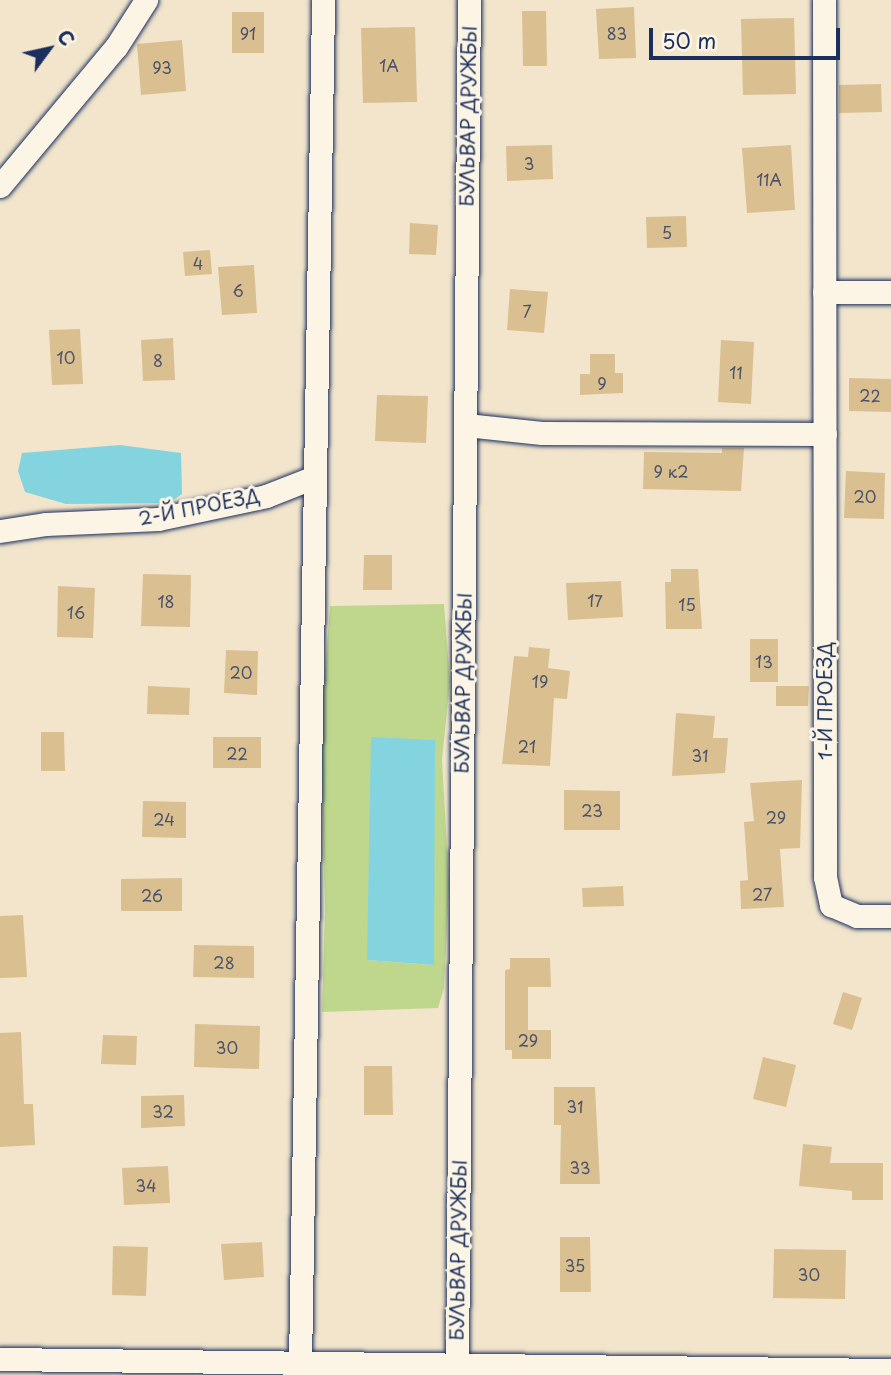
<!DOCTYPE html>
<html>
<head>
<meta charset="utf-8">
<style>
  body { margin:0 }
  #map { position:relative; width:891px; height:1375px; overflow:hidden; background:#f2e5cc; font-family:"Playpen Sans",sans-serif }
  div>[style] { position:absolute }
  .green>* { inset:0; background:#bfd78d }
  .water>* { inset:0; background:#84d4df }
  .building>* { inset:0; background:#dabf90 }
  .roads { filter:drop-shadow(0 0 2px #1b2f5e) drop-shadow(0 0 2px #1b2f5e) }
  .street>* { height:23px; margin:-11.5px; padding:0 11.5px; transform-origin:11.5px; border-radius:11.5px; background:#fcf5e5 }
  span { translate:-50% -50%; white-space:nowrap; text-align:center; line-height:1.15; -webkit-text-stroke:6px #fcf5e5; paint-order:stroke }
  .number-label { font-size:16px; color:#4b536a }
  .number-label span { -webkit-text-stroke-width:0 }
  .street-label { font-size:19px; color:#1b2f5e }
  .north { position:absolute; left:14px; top:14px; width:70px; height:70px; -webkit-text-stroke:5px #fcf5e5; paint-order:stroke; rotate:57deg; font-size:19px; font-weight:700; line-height:28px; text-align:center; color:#1b2f5e }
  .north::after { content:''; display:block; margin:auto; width:24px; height:32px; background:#1b2f5e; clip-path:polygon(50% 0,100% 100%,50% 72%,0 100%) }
  .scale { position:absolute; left:649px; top:28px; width:191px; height:32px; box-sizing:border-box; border:4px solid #1b2f5e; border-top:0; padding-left:9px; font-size:21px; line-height:24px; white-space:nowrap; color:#1b2f5e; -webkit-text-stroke:5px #fcf5e5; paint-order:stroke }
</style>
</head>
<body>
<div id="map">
  <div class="green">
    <i style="clip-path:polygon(evenodd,444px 604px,450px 682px,442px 759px,449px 883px,444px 988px,438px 1008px,322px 1012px,325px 911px,321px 723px,330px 606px,444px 604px,434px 740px,434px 965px,367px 960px,434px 740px)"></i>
  </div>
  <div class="water">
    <i style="clip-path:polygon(120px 445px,181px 453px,182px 494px,169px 503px,66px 504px,25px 492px,18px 471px,22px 453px)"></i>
    <i style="clip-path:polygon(371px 737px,435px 740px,434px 965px,367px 960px)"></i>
  </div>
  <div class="building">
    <i style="clip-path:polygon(634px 7px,636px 58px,599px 59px,596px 9px)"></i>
    <i style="clip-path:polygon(522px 11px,546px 11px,547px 66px,523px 66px)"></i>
    <i style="clip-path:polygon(232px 12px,264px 12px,264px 53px,232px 53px)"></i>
    <i style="clip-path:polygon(794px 18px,796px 94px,743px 95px,741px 19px)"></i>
    <i style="clip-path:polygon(415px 27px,417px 102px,363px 103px,361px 28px)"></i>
    <i style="clip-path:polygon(182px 40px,186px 91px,141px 95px,137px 44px)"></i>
    <i style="clip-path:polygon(881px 84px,882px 112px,839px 113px,839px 85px)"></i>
    <i style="clip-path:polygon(552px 145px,553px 179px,507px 181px,506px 146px)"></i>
    <i style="clip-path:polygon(791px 145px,795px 210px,747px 213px,742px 148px)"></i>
    <i style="clip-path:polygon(686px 216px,687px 247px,647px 248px,646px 217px)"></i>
    <i style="clip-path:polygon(410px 223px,438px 225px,436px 255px,409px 254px)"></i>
    <i style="clip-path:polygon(210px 250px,212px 274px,185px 276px,183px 252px)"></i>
    <i style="clip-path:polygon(254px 265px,257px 313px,222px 315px,218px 267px)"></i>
    <i style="clip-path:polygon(510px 289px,548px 292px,544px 333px,507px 330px)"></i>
    <i style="clip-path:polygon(80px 329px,83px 384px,52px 385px,49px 330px)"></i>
    <i style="clip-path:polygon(173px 338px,175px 380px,143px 381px,141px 340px)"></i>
    <i style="clip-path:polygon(721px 340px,754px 342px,751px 404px,718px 402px)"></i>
    <i style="clip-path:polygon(590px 354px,615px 354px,615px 373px,623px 373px,623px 393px,580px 395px,580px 374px,590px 374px)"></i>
    <i style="clip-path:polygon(849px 378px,891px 379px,891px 412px,849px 411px)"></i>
    <i style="clip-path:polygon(377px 395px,428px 396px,426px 443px,375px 441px)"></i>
    <i style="clip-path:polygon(722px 448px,744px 448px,741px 491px,643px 489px,644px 452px,722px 453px)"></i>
    <i style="clip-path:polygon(846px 471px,885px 473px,884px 519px,844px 518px)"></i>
    <i style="clip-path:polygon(364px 555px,392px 555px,392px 590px,363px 590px)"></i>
    <i style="clip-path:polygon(671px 569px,698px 569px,702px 629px,666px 629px,665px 582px,671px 582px)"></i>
    <i style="clip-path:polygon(143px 574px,191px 575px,190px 627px,141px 626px)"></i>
    <i style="clip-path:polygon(621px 581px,623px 617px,568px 620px,566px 583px)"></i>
    <i style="clip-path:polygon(58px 586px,95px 588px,93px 638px,57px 637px)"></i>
    <i style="clip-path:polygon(750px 639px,778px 639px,778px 682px,750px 682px)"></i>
    <i style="clip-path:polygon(529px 647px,550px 649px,548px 668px,570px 671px,567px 699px,554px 698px,550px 766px,502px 764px,514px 656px,528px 657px)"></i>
    <i style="clip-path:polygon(226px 650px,258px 651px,257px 695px,224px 693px)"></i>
    <i style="clip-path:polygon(148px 686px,190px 688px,189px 715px,147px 714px)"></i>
    <i style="clip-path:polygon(776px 686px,809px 686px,808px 706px,776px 706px)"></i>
    <i style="clip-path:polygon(676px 713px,715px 716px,713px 738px,728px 738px,725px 773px,672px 776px)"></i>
    <i style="clip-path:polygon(41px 732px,64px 732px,65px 771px,41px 771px)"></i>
    <i style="clip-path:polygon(213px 737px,261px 737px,261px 768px,213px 768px)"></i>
    <i style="clip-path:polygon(802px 780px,800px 848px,780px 849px,784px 907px,741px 909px,740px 881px,748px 880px,744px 822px,754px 821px,750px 783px)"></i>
    <i style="clip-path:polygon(564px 790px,620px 791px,620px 830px,564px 830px)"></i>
    <i style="clip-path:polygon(143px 801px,186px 802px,186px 838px,142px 837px)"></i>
    <i style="clip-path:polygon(182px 878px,182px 911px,121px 911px,121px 879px)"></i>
    <i style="clip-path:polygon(623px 886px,624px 906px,583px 907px,582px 888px)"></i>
    <i style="clip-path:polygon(23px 915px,27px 977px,0 978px,0 916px)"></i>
    <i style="clip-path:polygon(194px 945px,254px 946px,254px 978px,193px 977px)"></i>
    <i style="clip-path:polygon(510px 958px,550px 958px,551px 987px,528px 987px,528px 1030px,551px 1030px,551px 1059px,512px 1059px,512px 1050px,505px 1050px,505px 970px,510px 969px)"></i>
    <i style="clip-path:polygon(843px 992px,862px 998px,852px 1030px,833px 1024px)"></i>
    <i style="clip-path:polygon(195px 1024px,260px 1026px,259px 1069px,194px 1067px)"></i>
    <i style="clip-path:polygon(21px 1032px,24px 1104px,33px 1104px,35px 1145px,0 1147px,0 1033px)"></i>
    <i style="clip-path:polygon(103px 1035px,137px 1036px,136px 1065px,101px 1064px)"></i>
    <i style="clip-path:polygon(763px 1057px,796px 1065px,786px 1107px,753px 1099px)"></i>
    <i style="clip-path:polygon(364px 1066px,392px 1066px,393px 1115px,364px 1115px)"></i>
    <i style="clip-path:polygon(554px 1087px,595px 1087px,600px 1184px,560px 1184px,561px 1125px,554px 1125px)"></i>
    <i style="clip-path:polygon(184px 1095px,185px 1126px,141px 1128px,141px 1096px)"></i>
    <i style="clip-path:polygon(803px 1144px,832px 1147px,830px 1163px,883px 1163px,883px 1200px,852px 1200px,852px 1191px,799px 1186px)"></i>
    <i style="clip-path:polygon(168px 1166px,170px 1203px,124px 1205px,122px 1168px)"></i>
    <i style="clip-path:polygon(560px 1237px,590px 1237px,591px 1292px,560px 1292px)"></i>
    <i style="clip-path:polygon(262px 1242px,264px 1277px,224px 1280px,221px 1244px)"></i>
    <i style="clip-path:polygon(113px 1246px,148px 1247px,146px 1296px,112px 1295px)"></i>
    <i style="clip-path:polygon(774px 1249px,846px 1250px,845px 1299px,773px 1298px)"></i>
  </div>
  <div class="roads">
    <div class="street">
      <i style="left:824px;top:0;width:877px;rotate:89.93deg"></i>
      <i style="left:825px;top:877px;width:29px;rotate:78deg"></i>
      <i style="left:831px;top:905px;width:28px;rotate:23deg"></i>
      <i style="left:857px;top:916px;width:34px"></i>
      <i style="left:0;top:186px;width:181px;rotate:-50.2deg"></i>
      <i style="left:116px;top:47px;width:56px;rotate:-57.4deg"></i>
      <i style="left:824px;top:292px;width:67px"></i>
      <i style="left:466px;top:425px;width:76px;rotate:6deg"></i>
      <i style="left:542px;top:433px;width:283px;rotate:0.2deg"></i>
      <i style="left:0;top:531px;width:47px;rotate:-8.7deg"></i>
      <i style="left:46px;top:524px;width:112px;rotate:-2.6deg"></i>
      <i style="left:158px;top:519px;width:110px;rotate:-12deg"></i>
      <i style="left:266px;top:496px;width:49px;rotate:-21.4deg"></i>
      <i style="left:0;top:1359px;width:891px;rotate:0.71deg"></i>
      <i style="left:300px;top:1364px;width:1364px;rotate:-89.03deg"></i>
      <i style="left:457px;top:1367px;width:1367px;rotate:-89.5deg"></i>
    </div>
  </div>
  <div class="number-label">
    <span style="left:248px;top:33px">91</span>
    <span style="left:617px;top:33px">83</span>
    <span style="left:389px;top:65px">1А</span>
    <span style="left:162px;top:67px">93</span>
    <span style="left:529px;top:163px">3</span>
    <span style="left:769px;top:179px">11А</span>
    <span style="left:667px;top:232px">5</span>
    <span style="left:198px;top:263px">4</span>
    <span style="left:238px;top:290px">6</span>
    <span style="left:527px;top:311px">7</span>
    <span style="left:66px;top:357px">10</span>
    <span style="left:158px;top:360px">8</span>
    <span style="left:736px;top:372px">11</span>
    <span style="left:602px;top:383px">9</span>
    <span style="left:870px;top:395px">22</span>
    <span style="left:671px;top:471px">9 к2</span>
    <span style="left:865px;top:496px">20</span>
    <span style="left:595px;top:600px">17</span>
    <span style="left:166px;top:601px">18</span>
    <span style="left:687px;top:604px">15</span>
    <span style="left:76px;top:612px">16</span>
    <span style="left:764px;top:661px">13</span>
    <span style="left:241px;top:672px">20</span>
    <span style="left:540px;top:681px">19</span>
    <span style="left:527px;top:746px">21</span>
    <span style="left:237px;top:753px">22</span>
    <span style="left:700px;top:755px">31</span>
    <span style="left:592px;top:810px">23</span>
    <span style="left:776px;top:817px">29</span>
    <span style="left:164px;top:819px">24</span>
    <span style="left:762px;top:894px">27</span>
    <span style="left:152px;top:895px">26</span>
    <span style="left:224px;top:962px">28</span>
    <span style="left:528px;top:1040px">29</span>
    <span style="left:227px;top:1047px">30</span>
    <span style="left:575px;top:1106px">31</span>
    <span style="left:163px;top:1111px">32</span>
    <span style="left:580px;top:1167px">33</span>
    <span style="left:146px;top:1185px">34</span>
    <span style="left:575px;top:1265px">35</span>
    <span style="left:809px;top:1274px">30</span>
  </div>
  <div class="street-label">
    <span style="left:468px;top:116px;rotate:-89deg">БУЛЬВАР ДРУЖБЫ</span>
    <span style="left:199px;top:507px;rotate:-11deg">2-Й ПРОЕЗД</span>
    <span style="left:463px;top:683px;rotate:-89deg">БУЛЬВАР ДРУЖБЫ</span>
    <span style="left:825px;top:701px;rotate:-90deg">1-Й ПРОЕЗД</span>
    <span style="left:458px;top:1250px;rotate:-89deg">БУЛЬВАР ДРУЖБЫ</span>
  </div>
  <div class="north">С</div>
  <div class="scale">50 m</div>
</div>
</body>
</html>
